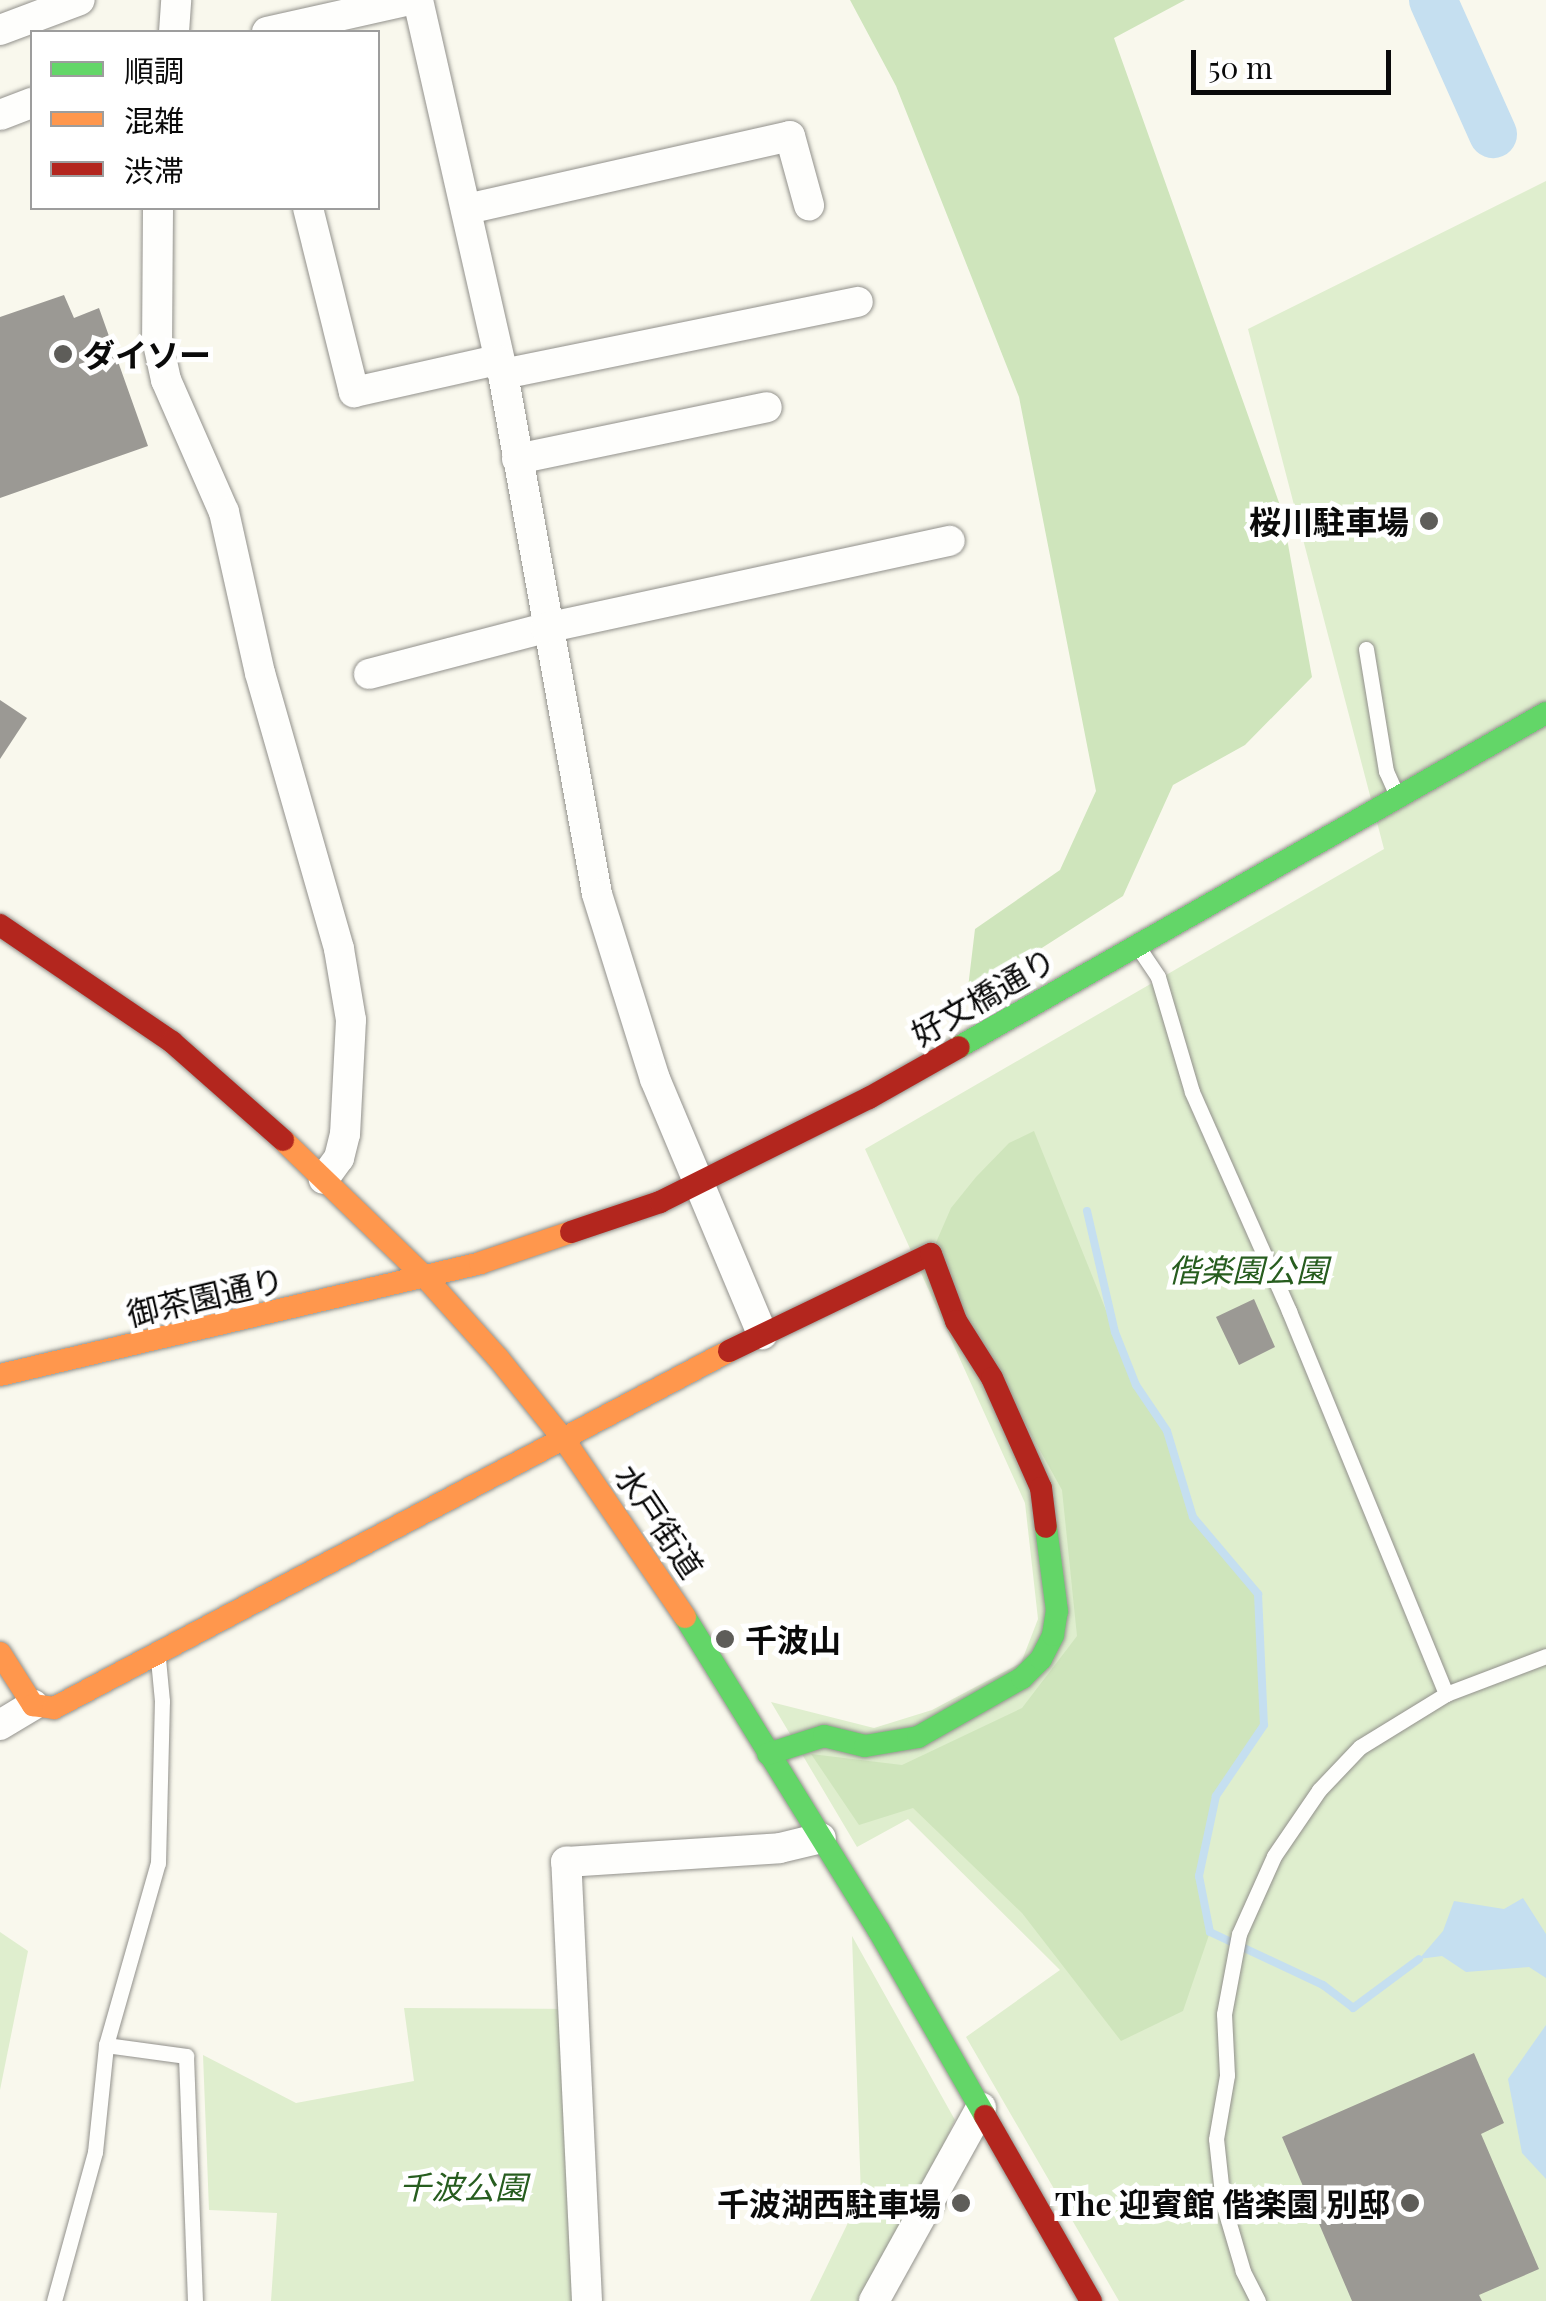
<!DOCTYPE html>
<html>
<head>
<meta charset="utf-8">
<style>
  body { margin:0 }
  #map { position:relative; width:1546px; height:2301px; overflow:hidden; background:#f9f8ed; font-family:"Playfair Display","Noto Sans JP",serif }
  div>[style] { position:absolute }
  .green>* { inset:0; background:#dfeece }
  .forest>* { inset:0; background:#cfe5bc }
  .water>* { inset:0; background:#c5dff0 }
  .stream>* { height:8px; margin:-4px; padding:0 4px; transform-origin:4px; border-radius:4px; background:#c5dff0 }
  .river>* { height:48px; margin:-24px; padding:0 24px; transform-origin:24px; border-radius:24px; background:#c5dff0 }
  .building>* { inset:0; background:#9b9994 }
  .roads { filter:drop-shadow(0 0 2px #92918c) drop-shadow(0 0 2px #92918c) }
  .lane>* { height:15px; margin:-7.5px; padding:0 7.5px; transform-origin:7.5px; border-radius:7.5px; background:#fefefc }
  .street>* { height:30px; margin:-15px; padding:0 15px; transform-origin:15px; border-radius:15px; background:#fefefc }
  .fast>* { height:22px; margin:-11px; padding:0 11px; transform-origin:11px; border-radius:11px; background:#63d668 }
  .slow>* { height:22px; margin:-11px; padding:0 11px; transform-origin:11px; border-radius:11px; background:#ff974d }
  .jam>* { height:22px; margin:-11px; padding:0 11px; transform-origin:11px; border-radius:11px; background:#b3261e }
  .dots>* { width:28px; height:28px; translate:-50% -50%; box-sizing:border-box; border:5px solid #fff; border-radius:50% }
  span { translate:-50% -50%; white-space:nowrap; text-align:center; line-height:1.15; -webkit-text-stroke:10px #fff; paint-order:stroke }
  .poi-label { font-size:32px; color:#0a0a0a; font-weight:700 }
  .left { translate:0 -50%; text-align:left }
  .right { translate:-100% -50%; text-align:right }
  .street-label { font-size:32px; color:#0a0a0a }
  .park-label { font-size:32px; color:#275d1f; font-style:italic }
  .legend { position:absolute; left:30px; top:30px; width:350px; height:180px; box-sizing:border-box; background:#fff; border:2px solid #9d9d9d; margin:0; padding:12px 18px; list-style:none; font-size:30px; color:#0a0a0a }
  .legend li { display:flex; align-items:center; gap:20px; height:50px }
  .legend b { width:50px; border:2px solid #9d9d9d }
  .scale { position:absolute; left:1191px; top:50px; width:200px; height:45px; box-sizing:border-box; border:5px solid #0a0a0a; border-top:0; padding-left:12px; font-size:30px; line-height:35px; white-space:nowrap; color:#0a0a0a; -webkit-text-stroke:8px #fff; paint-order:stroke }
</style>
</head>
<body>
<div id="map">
  <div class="green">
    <i style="clip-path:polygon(1546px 181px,1546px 2301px,1119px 2301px,966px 2037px,1060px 1970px,908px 1819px,857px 1847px,771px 1702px,874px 1728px,932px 1710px,1021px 1663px,1038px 1619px,1025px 1503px,865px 1149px,1384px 849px,1248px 329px)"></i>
    <i style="clip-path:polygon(0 1932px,28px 1951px,0 2090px)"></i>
    <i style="clip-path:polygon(852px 1936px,955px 2120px,870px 2301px,810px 2301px,861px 2196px)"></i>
    <i style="clip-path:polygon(404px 2008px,576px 2009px,587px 2301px,271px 2301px,277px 2213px,209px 2210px,203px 2055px,296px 2103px,414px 2081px)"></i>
  </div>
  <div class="forest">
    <i style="clip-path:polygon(850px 0,1185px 0,1114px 38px,1282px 511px,1312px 677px,1245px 745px,1173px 785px,1123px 896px,967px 996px,975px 929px,1060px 870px,1096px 791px,1019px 397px,896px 86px)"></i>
    <i style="clip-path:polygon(1034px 1131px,1136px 1385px,1167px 1431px,1193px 1517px,1258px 1594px,1264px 1725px,1216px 1796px,1199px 1876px,1210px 1932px,1183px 2011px,1121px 2041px,1022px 1913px,913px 1808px,859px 1825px,811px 1754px,902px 1765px,1022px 1708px,1077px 1636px,1062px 1490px,931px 1254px,951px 1208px,976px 1177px,1009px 1143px)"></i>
  </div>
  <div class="water">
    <i style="clip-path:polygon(1523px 1898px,1546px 1934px,1546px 1978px,1529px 1967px,1466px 1972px,1442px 1956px,1419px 1959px,1443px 1931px,1454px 1901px,1504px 1909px)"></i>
    <i style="clip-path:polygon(1546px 2025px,1546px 2179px,1522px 2153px,1508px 2079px)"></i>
  </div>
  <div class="stream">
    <i style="left:1087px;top:1211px;width:124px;rotate:77deg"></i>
    <i style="left:1115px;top:1332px;width:57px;rotate:68.4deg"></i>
    <i style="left:1136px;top:1385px;width:55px;rotate:56deg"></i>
    <i style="left:1167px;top:1431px;width:90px;rotate:73.2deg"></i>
    <i style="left:1193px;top:1517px;width:101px;rotate:49.8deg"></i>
    <i style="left:1258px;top:1594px;width:131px;rotate:87.4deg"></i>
    <i style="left:1264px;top:1725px;width:86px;rotate:124.1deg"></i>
    <i style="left:1216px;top:1796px;width:82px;rotate:102deg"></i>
    <i style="left:1199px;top:1876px;width:57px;rotate:78.9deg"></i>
    <i style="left:1210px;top:1932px;width:125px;rotate:25.1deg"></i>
    <i style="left:1323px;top:1985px;width:38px;rotate:37deg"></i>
    <i style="left:1353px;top:2008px;width:82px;rotate:-36.6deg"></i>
  </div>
  <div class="river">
    <i style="left:1433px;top:0;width:147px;rotate:65.9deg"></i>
  </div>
  <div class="building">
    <i style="clip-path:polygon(64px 295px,74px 318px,99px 308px,148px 446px,0 498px,0 317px)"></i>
    <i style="clip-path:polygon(0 700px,27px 718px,0 759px)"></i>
    <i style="clip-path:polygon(1254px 1299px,1275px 1347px,1239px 1365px,1216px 1317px)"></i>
    <i style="clip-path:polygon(1474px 2053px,1504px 2123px,1481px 2134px,1539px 2269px,1479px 2295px,1482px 2301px,1352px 2301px,1282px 2137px)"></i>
  </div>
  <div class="roads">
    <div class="lane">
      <i style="left:1366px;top:649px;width:124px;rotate:80.7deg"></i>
      <i style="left:1386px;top:771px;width:27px;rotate:66deg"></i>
      <i style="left:1140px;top:950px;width:32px;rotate:56deg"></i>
      <i style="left:1158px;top:977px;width:120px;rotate:73.5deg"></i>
      <i style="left:1192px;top:1092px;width:240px;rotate:66.1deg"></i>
      <i style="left:1289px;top:1311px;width:414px;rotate:67.7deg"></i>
      <i style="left:106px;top:2045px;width:81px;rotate:7.8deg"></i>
      <i style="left:186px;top:2056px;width:245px;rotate:87.9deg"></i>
      <i style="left:54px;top:2301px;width:155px;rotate:-74.6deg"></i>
      <i style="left:95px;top:2152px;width:108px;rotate:-84.1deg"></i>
      <i style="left:106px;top:2045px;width:189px;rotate:-74.1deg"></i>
      <i style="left:158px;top:1863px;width:162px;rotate:-88.6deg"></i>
      <i style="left:162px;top:1701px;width:42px;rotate:-95.4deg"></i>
      <i style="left:1258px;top:2301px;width:34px;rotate:-117deg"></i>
      <i style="left:1243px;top:2271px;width:71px;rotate:-106.4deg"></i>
      <i style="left:1223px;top:2203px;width:64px;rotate:-96.2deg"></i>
      <i style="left:1216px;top:2139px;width:65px;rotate:-80.2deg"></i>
      <i style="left:1227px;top:2075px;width:61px;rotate:-92.8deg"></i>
      <i style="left:1224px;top:2014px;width:81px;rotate:-79.4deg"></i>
      <i style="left:1239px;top:1934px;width:85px;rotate:-65.8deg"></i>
      <i style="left:1274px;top:1856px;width:80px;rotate:-55.7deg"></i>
      <i style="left:1319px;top:1790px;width:59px;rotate:-46.4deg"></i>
      <i style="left:1360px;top:1747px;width:101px;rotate:-31.6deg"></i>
      <i style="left:1446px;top:1694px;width:107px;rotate:-20.8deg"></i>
    </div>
    <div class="street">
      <i style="left:418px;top:0;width:384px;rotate:77.2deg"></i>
      <i style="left:503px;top:374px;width:528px;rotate:79.75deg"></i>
      <i style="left:597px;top:894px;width:194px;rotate:72.6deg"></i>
      <i style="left:655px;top:1079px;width:277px;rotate:67.2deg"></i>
      <i style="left:0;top:30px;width:85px;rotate:-20.6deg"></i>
      <i style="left:174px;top:32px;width:32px;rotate:-86deg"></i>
      <i style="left:267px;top:32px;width:147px;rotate:-12.6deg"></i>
      <i style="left:0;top:115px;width:34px;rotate:-21deg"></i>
      <i style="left:158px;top:208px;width:131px;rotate:90.4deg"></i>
      <i style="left:157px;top:339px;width:42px;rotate:77.6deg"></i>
      <i style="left:166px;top:380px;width:144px;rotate:66.3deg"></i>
      <i style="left:224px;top:512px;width:165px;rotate:77.4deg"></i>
      <i style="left:260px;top:673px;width:287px;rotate:74deg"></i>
      <i style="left:339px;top:949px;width:72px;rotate:80.4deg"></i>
      <i style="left:351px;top:1020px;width:114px;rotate:93deg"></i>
      <i style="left:345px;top:1134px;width:25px;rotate:104deg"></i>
      <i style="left:339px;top:1158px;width:26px;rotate:126deg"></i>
      <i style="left:308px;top:208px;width:190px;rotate:76deg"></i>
      <i style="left:354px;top:392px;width:147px;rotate:-12.6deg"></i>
      <i style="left:467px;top:209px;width:331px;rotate:-12.7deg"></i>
      <i style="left:790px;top:136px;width:72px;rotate:74.6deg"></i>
      <i style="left:503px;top:374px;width:362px;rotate:-11.5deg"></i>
      <i style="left:517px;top:459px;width:255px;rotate:-11.7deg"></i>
      <i style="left:369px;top:674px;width:183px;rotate:-14.6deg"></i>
      <i style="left:546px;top:628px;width:413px;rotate:-12.2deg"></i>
      <i style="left:0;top:1725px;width:39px;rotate:-31deg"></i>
      <i style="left:587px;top:2301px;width:440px;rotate:-92.7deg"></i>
      <i style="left:566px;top:1862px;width:214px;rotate:-3.7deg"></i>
      <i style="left:780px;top:1848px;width:42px;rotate:-13.7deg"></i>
      <i style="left:874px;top:2301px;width:221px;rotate:-61deg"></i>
    </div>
    <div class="fast">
      <i style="left:959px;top:1047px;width:675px;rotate:-29.64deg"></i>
      <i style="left:685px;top:1617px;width:369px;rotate:58.3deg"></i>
      <i style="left:879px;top:1931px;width:213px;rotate:60.2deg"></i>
      <i style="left:768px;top:1754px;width:59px;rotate:-17.8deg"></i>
      <i style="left:824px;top:1736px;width:42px;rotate:13.7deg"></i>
      <i style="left:865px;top:1746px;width:54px;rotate:-9.6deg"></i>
      <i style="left:918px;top:1737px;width:120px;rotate:-29.6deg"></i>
      <i style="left:1022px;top:1678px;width:27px;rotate:-45deg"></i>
      <i style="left:1041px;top:1659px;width:27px;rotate:-63deg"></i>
      <i style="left:1053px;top:1635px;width:24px;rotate:-81deg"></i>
      <i style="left:1057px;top:1611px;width:85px;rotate:-97.5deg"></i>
    </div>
    <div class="slow">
      <i style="left:283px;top:1140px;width:197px;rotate:44deg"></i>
      <i style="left:425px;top:1277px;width:109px;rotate:48deg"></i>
      <i style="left:498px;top:1358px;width:107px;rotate:51.1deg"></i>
      <i style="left:565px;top:1441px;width:213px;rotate:55.7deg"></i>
      <i style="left:0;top:1375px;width:493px;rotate:-13.1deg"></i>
      <i style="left:480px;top:1263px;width:96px;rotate:-18.8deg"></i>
      <i style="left:0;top:1653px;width:62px;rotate:57.6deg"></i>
      <i style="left:33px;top:1705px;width:21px;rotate:8deg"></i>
      <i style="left:54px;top:1708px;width:764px;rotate:-27.87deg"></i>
    </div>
    <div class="jam">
      <i style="left:0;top:925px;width:208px;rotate:34.2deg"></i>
      <i style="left:172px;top:1042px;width:148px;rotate:41.4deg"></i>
      <i style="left:571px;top:1232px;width:94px;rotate:-18.6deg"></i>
      <i style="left:660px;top:1202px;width:233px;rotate:-26.5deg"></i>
      <i style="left:869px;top:1098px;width:103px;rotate:-29.5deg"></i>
      <i style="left:729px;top:1351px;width:224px;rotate:-25.7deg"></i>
      <i style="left:931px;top:1254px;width:72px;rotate:69.5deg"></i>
      <i style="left:956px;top:1321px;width:67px;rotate:57.7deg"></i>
      <i style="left:992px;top:1378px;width:120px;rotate:66deg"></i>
      <i style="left:1041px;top:1488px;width:39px;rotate:83deg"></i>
      <i style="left:985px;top:2116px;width:213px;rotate:60.2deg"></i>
    </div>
  </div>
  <div class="dots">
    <i style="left:63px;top:354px;background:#5e5d59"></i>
    <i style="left:1429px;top:521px;background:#5e5d59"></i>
    <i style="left:725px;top:1639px;background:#5e5d59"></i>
    <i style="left:961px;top:2203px;background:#5e5d59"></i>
    <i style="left:1410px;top:2203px;background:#5e5d59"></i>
  </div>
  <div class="poi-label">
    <span class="left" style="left:83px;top:354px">ダイソー</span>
    <span class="right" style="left:1409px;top:521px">桜川駐車場</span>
    <span class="left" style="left:745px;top:1639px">千波山</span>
    <span class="right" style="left:941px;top:2203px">千波湖西駐車場</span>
    <span class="right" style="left:1390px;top:2203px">The 迎賓館 偕楽園 別邸</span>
  </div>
  <div class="street-label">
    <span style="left:983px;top:996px;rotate:-30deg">好文橋通り</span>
    <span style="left:205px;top:1296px;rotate:-13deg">御茶園通り</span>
    <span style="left:660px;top:1521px;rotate:56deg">水戸街道</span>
  </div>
  <div class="park-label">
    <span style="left:1248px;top:1269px">偕楽園公園</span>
    <span style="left:463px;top:2186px">千波公園</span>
  </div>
  <ul class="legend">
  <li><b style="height:12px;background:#63d668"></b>順調</li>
  <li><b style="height:12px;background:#ff974d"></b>混雑</li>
  <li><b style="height:12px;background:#b3261e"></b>渋滞</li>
  </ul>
  <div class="scale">50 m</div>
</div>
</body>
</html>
